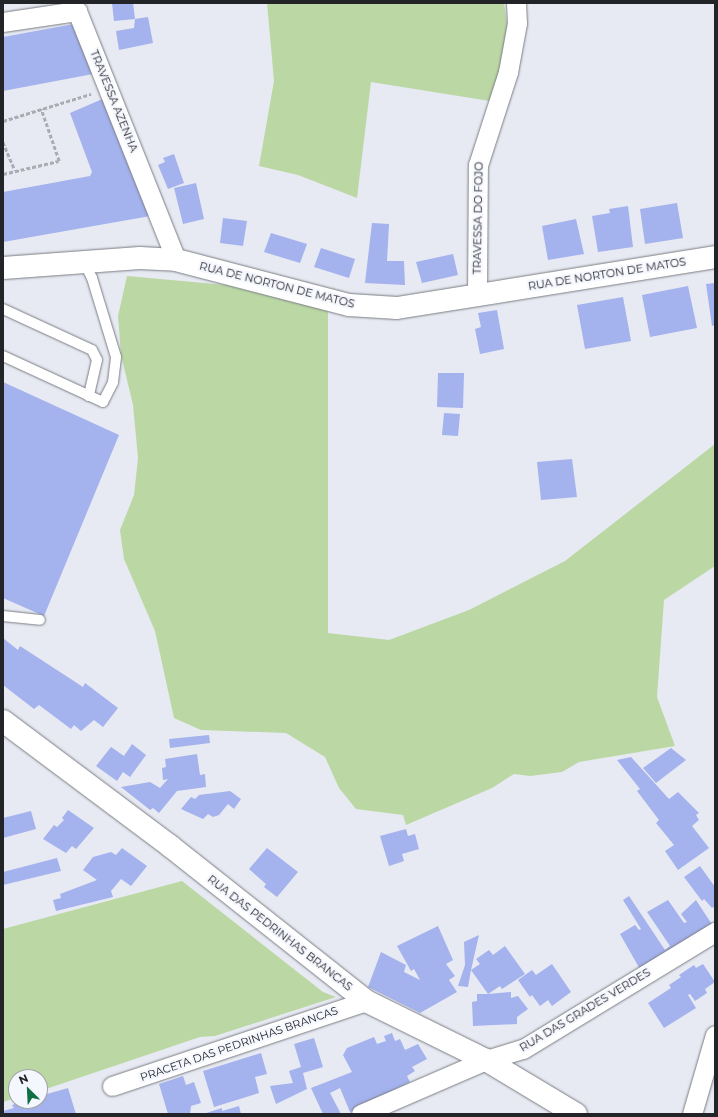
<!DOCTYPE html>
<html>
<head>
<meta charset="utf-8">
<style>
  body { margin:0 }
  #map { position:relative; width:718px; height:1117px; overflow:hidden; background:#e7eaf2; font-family:Montserrat,sans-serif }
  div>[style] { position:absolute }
  .green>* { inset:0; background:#bbd8a4 }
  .building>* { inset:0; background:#a4b2ed }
  .path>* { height:2.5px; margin-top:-1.25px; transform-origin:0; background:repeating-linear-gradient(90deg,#aaacb3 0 4px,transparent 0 6px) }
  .roads { filter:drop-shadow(0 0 1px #7a7c83) drop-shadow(0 0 1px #7a7c83) }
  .service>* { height:10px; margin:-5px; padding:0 5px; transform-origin:5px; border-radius:5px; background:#fff }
  .minor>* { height:19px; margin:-9.5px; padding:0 9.5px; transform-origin:9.5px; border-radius:9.5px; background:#fff }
  .tertiary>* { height:22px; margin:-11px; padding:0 11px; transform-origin:11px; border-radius:11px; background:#fff }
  span { translate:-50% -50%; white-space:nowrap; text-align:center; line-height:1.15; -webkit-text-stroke:4px #f5f7fe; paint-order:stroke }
  .street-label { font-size:11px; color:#232427 }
  .frame { position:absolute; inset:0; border:4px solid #232427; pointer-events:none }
  .north { position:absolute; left:8px; top:1069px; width:40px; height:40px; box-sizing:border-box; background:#f5f7fe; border:1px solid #a1a3a8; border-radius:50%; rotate:336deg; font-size:11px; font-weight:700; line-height:16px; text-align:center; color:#232427 }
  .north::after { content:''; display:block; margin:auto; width:14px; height:18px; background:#0f6e43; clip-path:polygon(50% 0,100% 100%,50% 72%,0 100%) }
</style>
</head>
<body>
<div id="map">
  <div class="green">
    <i style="clip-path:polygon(267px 3px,504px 3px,510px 46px,496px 102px,371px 82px,357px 198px,298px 175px,259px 166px,274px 81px)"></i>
    <i style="clip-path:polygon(127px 276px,226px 285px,328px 311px,328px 633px,389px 640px,469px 610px,565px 561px,715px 444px,715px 566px,664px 600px,657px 697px,675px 746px,579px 762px,562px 772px,530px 776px,514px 774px,492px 788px,406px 825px,403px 815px,356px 809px,339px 788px,325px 757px,286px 733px,201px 730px,174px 718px,155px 631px,124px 559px,120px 530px,134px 495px,138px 458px,133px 405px,121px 355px,118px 316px)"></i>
    <i style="clip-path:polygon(182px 881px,323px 992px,336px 997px,215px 1036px,200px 1037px,40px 1091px,40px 1077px,16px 1077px,16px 1098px,3px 1102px,3px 929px)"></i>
  </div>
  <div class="building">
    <i style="clip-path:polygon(112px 3px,133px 3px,135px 19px,114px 21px)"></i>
    <i style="clip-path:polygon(148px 17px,153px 43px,119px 50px,116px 31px,134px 28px,135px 19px)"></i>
    <i style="clip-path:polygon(74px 24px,93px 74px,3px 91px,3px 37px)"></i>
    <i style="clip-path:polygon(107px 97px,156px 215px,3px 242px,3px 192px,90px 176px,92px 172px,70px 113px)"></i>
    <i style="clip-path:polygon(174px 154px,184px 183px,168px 189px,158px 165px,165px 162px,163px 158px)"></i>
    <i style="clip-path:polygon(196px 183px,204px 219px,183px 224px,174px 188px)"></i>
    <i style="clip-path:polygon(677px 203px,683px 238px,645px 244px,640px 209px)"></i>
    <i style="clip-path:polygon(628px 206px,633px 247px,598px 252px,592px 216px,610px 213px,609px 209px)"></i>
    <i style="clip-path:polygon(223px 218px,247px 221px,243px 246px,220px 243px)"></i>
    <i style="clip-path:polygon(576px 219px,584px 254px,548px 260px,542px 226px)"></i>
    <i style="clip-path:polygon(372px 223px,389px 224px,387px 261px,404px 261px,405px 285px,365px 283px)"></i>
    <i style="clip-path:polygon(271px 233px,307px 244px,300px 263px,264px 252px)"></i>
    <i style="clip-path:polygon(321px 248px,355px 259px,349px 278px,314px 267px)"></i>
    <i style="clip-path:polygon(453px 254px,458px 275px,422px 283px,416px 262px)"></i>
    <i style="clip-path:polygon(715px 283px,715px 325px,712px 326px,706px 284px)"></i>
    <i style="clip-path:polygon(688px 286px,697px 328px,650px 337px,642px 295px)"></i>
    <i style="clip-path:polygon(623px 297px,631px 341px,585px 349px,577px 305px)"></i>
    <i style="clip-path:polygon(497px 310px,504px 349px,480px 354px,475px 329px,481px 327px,478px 313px)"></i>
    <i style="clip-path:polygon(438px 373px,464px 373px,463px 408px,437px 407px)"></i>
    <i style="clip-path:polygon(3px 382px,119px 435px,44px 616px,3px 598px)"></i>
    <i style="clip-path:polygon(444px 413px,460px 414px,458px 436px,442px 435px)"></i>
    <i style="clip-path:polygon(572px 459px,577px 497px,541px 500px,537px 462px)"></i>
    <i style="clip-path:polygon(3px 638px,18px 650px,20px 646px,83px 687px,85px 683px,118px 708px,103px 727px,94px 720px,81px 731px,74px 725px,71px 729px,39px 705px,34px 709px,3px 685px)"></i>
    <i style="clip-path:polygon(209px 735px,210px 743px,170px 748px,169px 739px)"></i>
    <i style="clip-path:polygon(132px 744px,146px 755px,130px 777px,123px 772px,117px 781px,96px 766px,111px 747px,124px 756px)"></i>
    <i style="clip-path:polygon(671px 748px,686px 760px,656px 783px,643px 768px)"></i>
    <i style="clip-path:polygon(197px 754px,200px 775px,205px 774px,206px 787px,177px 791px,159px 813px,153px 808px,150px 810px,121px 787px,150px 782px,160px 788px,168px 779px,163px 780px,162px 768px,166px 767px,165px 759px)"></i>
    <i style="clip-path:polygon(631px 757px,669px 799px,678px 792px,699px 813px,696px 815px,699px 820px,692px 826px,709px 848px,678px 870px,665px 851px,674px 845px,656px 823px,659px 820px,637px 791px,640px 789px,617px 760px)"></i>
    <i style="clip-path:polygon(230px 791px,241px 799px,234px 809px,228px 804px,219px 815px,213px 817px,208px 814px,203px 819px,181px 809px,191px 797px,195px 799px,199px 795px)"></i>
    <i style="clip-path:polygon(68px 810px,94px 828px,76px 849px,72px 846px,66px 853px,43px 839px,54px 825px,57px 827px,64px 820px,62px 818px)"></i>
    <i style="clip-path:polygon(31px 811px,36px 829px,3px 838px,3px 818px)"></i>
    <i style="clip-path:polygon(406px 829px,408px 836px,415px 834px,419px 849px,402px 854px,404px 861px,389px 866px,380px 836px)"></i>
    <i style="clip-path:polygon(122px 848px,147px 866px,131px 886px,121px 879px,111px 891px,113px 897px,56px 911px,53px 900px,61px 898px,60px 894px,97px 880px,83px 870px,93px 857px,111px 852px,116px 855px)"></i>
    <i style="clip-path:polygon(267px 848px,298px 872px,277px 897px,264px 887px,266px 884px,249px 869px)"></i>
    <i style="clip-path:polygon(57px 858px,61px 871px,3px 885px,3px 872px)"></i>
    <i style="clip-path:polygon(700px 866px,715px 887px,715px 906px,712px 908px,704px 899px,702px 901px,684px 877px)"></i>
    <i style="clip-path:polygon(629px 896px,665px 950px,670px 946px,647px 912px,668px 900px,684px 923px,687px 922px,681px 914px,696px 900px,713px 926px,641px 971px,620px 934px,635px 925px,639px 930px,641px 929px,623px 900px)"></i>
    <i style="clip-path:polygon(438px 926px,453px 960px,446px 964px,455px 976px,449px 980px,457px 992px,420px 1013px,368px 987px,381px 952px,406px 965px,404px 972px,420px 980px,414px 969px,411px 971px,397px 946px)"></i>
    <i style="clip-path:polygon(479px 935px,471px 970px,480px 964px,476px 959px,489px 950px,493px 955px,505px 946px,525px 974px,502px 989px,500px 986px,488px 994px,511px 992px,511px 998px,518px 996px,528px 1009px,517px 1017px,517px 1024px,473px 1026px,472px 1002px,477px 1001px,477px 994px,488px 994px,471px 970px,468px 987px,458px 986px,465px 965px,464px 942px)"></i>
    <i style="clip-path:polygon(552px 964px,571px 992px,552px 1006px,548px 1000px,540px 1006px,532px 995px,530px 997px,518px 980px,532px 970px,536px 975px)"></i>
    <i style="clip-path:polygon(703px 964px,715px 982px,705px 989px,707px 993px,695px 1001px,690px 994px,688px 995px,696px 1008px,664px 1028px,648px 1003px,671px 988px,669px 985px,681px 977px,679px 975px,694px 965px,696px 968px)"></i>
    <i style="clip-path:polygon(392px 1033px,395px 1041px,400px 1039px,405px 1050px,418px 1044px,427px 1059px,412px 1067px,415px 1071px,407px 1076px,410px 1082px,350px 1112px,340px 1088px,330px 1093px,341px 1114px,323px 1114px,311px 1088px,352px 1072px,343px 1055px,347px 1048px,374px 1037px,377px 1044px,386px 1041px,384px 1036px)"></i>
    <i style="clip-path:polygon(314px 1038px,323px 1067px,303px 1073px,307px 1089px,276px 1104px,270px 1086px,293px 1083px,289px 1071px,301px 1067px,294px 1044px)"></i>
    <i style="clip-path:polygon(261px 1053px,267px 1074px,255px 1077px,259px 1093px,214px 1107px,203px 1071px)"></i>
    <i style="clip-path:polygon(183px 1076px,186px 1085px,194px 1082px,201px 1103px,191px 1106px,190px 1114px,168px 1114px,159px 1084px)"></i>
    <i style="clip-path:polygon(68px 1088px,76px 1114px,3px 1114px,3px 1111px,14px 1108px,12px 1105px,24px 1101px,40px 1101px,40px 1096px)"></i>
    <i style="clip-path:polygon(239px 1106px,241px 1114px,203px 1114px,222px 1108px,222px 1111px)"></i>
  </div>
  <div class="path">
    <i style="left:3px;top:121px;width:92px;rotate:-17.1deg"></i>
    <i style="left:3px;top:142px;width:30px;rotate:67deg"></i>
    <i style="left:3px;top:174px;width:57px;rotate:-13.1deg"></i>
    <i style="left:59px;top:161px;width:55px;rotate:-109.1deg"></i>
  </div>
  <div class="roads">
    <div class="service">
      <i style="left:3px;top:309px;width:98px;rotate:24.7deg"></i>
      <i style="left:92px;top:350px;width:11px;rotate:63deg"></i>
      <i style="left:97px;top:360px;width:37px;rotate:103deg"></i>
      <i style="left:3px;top:356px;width:110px;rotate:24.7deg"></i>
      <i style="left:103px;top:402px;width:22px;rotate:-63deg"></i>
      <i style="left:113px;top:382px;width:25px;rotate:-83deg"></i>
      <i style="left:116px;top:357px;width:83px;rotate:-106.9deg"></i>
      <i style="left:92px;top:278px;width:18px;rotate:-117deg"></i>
      <i style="left:3px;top:616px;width:37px;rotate:6deg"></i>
    </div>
    <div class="minor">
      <i style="left:3px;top:22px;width:75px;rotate:-8.5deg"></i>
      <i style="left:77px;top:11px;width:268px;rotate:68.3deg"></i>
      <i style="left:477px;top:295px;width:130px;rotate:-89.6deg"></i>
      <i style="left:478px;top:165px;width:98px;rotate:-72.1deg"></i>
      <i style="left:508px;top:72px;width:50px;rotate:-79.6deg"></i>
      <i style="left:517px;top:23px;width:20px;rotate:-93deg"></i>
      <i style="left:112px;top:1086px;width:268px;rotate:-18.5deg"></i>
      <i style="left:361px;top:1114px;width:136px;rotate:-23.4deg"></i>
      <i style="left:486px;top:1060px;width:39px;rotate:-17deg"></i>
      <i style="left:523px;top:1049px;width:225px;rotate:-31.4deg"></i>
      <i style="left:692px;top:1114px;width:82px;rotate:-73.8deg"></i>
    </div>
    <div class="tertiary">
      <i style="left:3px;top:268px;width:137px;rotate:-4.2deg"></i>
      <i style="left:140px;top:258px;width:36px;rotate:3deg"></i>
      <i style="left:176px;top:260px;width:179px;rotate:14.6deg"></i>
      <i style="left:349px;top:305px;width:48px;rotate:3.6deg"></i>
      <i style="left:397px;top:308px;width:322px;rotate:-9.1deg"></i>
      <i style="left:3px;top:721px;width:209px;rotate:36.8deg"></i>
      <i style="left:170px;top:846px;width:250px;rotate:38.3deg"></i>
      <i style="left:366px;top:1001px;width:134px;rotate:26.2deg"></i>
      <i style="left:486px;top:1060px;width:105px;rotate:31deg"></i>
    </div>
  </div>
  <div class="street-label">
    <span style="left:114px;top:101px;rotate:68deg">TRAVESSA AZENHA</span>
    <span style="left:478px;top:218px;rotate:-89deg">TRAVESSA DO FOJO</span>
    <span style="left:607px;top:274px;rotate:-9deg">RUA DE NORTON DE MATOS</span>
    <span style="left:277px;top:285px;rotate:14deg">RUA DE NORTON DE MATOS</span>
    <span style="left:280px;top:933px;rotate:38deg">RUA DAS PEDRINHAS BRANCAS</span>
    <span style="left:585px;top:1010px;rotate:-31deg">RUA DAS GRADES VERDES</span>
    <span style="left:239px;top:1044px;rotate:-19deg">PRACETA DAS PEDRINHAS BRANCAS</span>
  </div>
  <div class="frame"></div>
  <div class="north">N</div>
</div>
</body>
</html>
